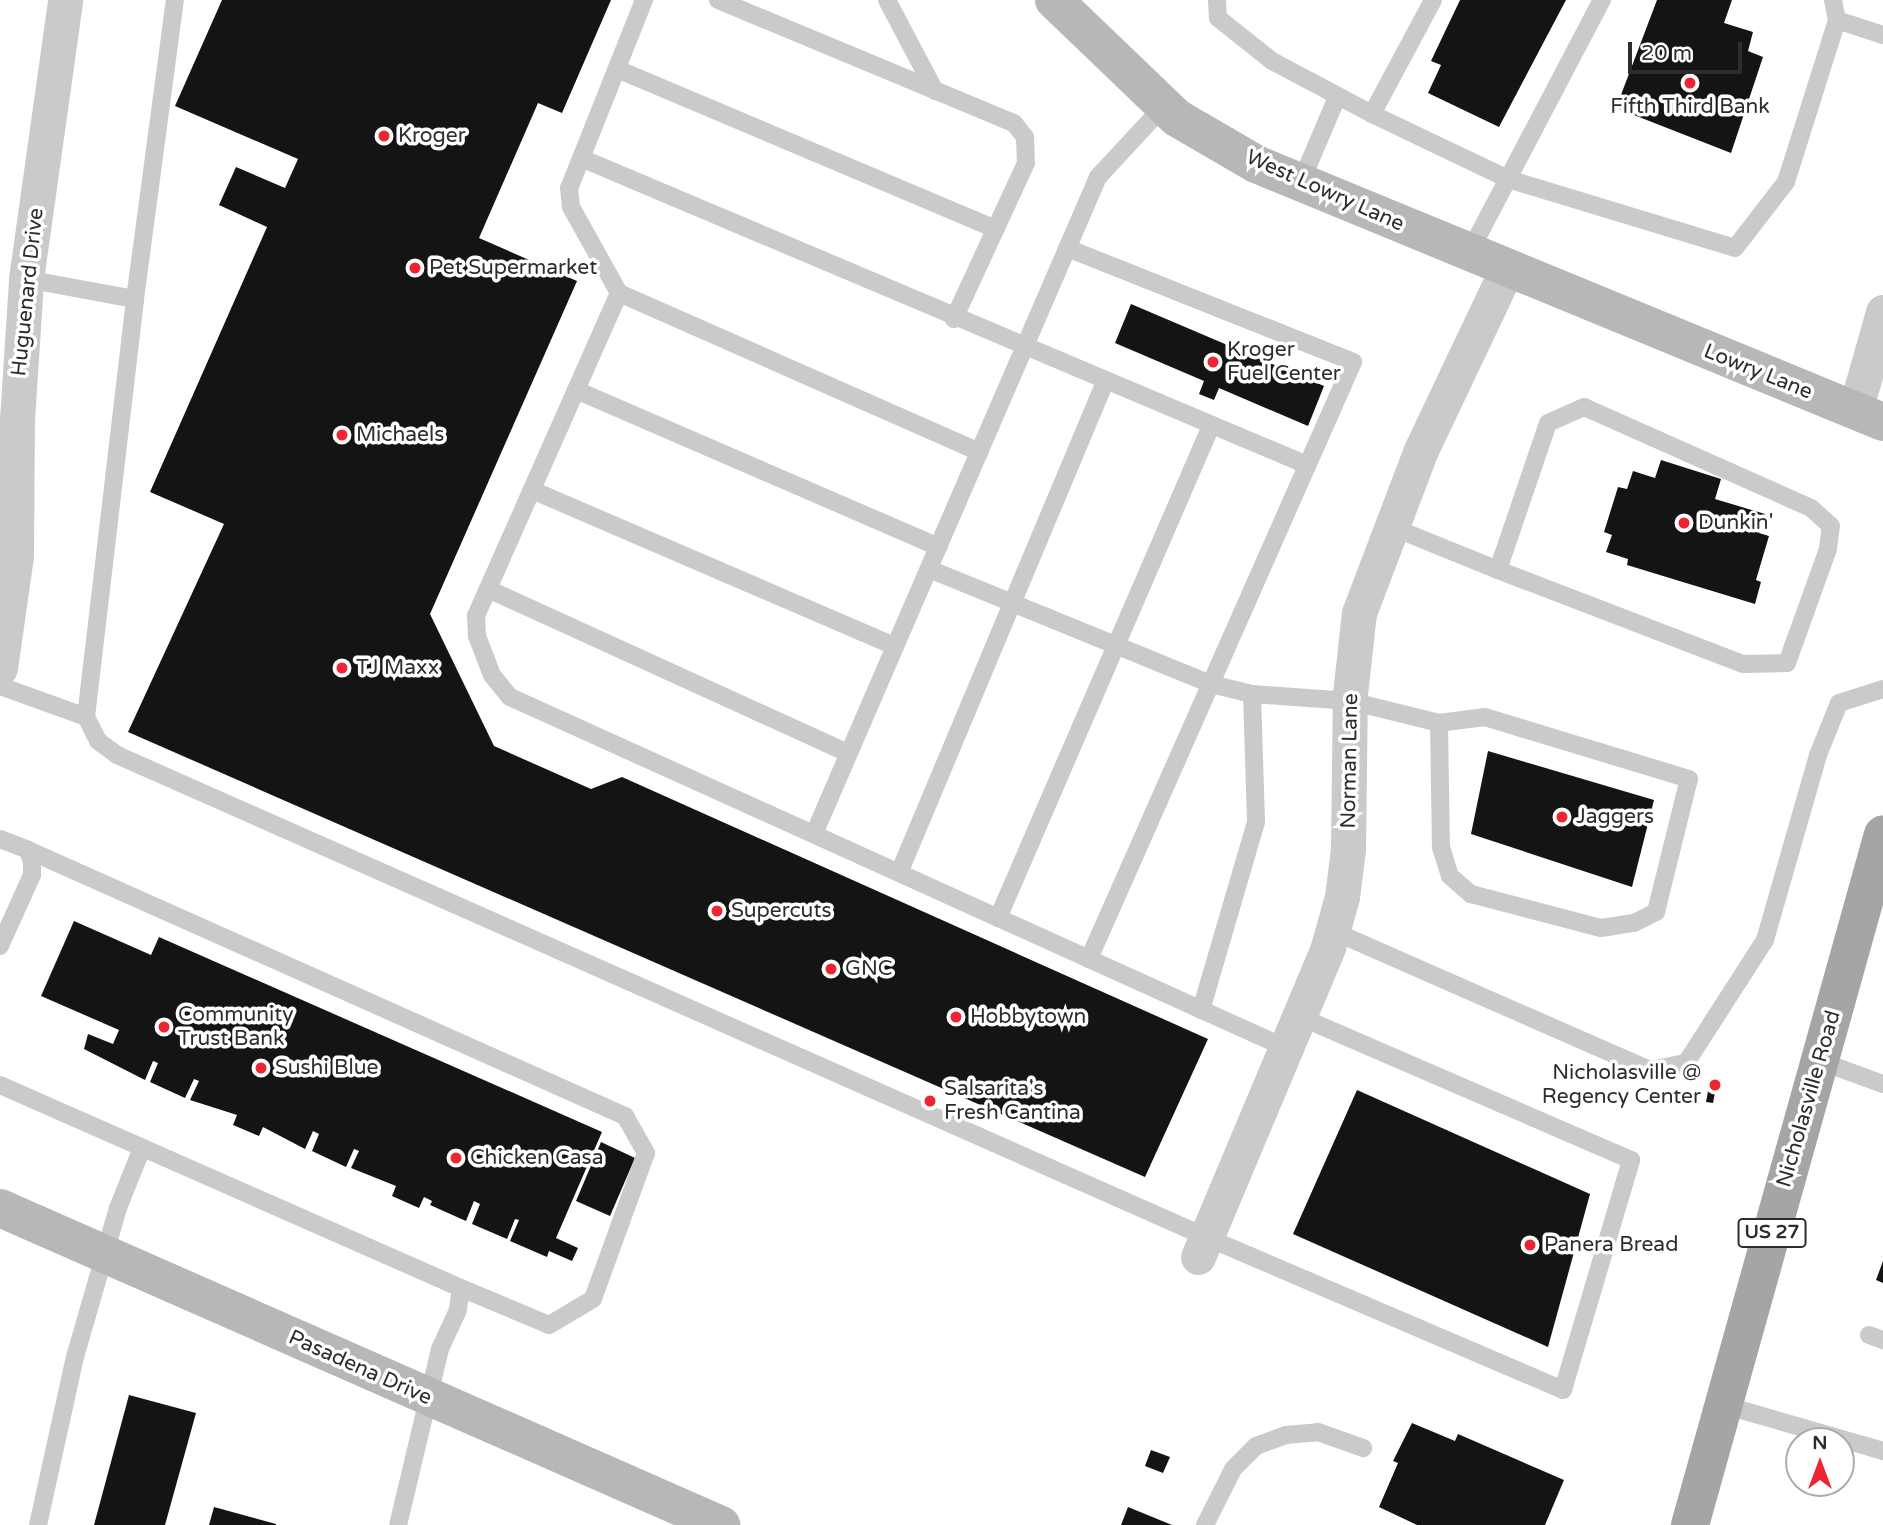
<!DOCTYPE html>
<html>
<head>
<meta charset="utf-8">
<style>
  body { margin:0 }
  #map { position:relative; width:1883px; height:1525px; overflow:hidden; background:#fff; font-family:"Varela Round",sans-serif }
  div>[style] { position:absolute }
  .building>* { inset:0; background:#141414 }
  .lane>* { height:18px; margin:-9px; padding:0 9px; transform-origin:9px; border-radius:9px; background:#cacaca }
  .street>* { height:35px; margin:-17.5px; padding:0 17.5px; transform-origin:17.5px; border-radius:17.5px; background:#cacaca }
  .secondary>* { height:38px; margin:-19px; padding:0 19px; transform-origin:19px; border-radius:19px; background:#b7b7b7 }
  .primary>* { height:38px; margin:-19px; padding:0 19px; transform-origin:19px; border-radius:19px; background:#a5a5a5 }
  .dots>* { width:19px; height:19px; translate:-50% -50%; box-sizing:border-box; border:4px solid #fff; border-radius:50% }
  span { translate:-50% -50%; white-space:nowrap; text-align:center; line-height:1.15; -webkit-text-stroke:7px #fff; paint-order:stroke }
  .shield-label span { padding:2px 5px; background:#fff; border:2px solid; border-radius:5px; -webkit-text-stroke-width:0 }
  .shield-label { font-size:19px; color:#2d2d2d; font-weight:700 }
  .poi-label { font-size:21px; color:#2d2d2d }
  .left { translate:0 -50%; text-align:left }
  .right { translate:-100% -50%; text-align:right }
  .street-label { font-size:21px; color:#2d2d2d }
  .north { position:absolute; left:1785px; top:1427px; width:70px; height:70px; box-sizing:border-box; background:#fff; border:2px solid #ababab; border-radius:50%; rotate:0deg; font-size:19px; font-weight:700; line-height:28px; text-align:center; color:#2d2d2d }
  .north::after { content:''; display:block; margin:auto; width:24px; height:32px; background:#ee2530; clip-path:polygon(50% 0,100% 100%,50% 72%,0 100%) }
  .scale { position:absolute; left:1628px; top:42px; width:114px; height:32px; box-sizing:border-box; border:4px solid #2d2d2d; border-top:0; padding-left:9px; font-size:21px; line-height:24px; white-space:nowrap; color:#2d2d2d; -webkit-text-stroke:5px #fff; paint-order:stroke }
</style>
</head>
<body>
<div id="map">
  <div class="building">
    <i style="clip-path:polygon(222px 0,611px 0,562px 113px,538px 103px,479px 238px,577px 281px,430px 614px,494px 746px,591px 789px,622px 777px,1208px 1039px,1145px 1177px,128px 732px,224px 524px,150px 492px,267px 227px,219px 205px,236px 167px,285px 188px,298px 159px,175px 106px)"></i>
    <i style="clip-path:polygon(1460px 0,1566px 0,1499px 127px,1428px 93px,1441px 65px,1431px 61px)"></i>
    <i style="clip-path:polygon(1657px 0,1732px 0,1724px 23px,1753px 32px,1748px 51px,1763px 57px,1731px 153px,1616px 108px)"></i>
    <i style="clip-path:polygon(1131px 304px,1324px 386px,1308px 426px,1219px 388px,1214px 400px,1199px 394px,1204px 381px,1115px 343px)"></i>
    <i style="clip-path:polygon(1661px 460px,1721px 479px,1715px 499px,1765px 514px,1759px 533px,1769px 536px,1756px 580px,1761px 582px,1755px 604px,1627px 565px,1628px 559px,1606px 552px,1612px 535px,1604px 532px,1618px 487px,1627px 489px,1633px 471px,1655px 478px)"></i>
    <i style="clip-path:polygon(1488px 751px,1654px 800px,1632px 887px,1471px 834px)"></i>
    <i style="clip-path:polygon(74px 921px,151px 955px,159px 937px,602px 1132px,556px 1238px,578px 1248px,572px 1261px,549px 1251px,547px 1257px,510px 1241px,519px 1220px,515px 1219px,507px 1239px,472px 1224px,480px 1204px,474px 1201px,466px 1221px,430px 1205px,432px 1201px,424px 1197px,419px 1208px,392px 1196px,396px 1186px,351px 1168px,359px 1151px,354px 1149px,346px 1167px,312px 1151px,319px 1134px,313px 1131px,305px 1149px,263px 1127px,259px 1136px,233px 1125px,237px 1115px,190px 1100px,199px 1081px,194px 1079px,185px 1098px,150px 1082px,158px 1063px,153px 1061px,145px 1080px,84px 1049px,88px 1034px,113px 1044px,119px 1030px,41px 996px)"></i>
    <i style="clip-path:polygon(1709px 1086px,1716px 1087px,1713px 1103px,1706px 1102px)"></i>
    <i style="clip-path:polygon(1357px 1090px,1590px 1194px,1548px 1347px,1293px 1234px)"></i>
    <i style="clip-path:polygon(601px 1142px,635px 1158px,610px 1216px,576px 1201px)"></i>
    <i style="clip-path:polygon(1883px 1261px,1883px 1283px,1876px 1280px)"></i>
    <i style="clip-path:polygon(129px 1395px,196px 1413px,165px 1525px,94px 1525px)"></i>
    <i style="clip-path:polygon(1412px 1423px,1455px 1441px,1458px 1434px,1564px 1480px,1545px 1525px,1417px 1525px,1379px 1507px,1398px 1463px,1393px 1461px)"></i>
    <i style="clip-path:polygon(1151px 1450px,1170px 1457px,1163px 1473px,1145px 1466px)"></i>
    <i style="clip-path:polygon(214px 1507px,276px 1524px,276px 1525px,209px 1525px)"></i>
    <i style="clip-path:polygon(1128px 1507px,1172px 1525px,1121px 1525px)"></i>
  </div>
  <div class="lane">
    <i style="left:644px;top:0;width:202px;rotate:111.7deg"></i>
    <i style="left:569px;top:188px;width:19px;rotate:84deg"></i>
    <i style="left:571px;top:207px;width:98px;rotate:60.8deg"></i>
    <i style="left:619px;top:293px;width:353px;rotate:113.9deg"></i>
    <i style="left:476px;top:616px;width:20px;rotate:87deg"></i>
    <i style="left:477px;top:636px;width:42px;rotate:69deg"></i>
    <i style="left:492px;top:675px;width:28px;rotate:51deg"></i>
    <i style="left:510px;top:697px;width:852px;rotate:24.34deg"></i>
    <i style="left:718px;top:0;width:321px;rotate:22.6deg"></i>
    <i style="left:1014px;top:123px;width:18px;rotate:52deg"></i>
    <i style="left:1025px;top:137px;width:26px;rotate:88deg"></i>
    <i style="left:1026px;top:163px;width:172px;rotate:114.8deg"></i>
    <i style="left:887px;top:0;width:103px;rotate:62.2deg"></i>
    <i style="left:1217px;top:0;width:18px;rotate:87deg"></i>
    <i style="left:1218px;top:18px;width:69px;rotate:38.5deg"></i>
    <i style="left:1272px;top:61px;width:113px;rotate:27.9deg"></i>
    <i style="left:1372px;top:114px;width:151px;rotate:25.5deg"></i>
    <i style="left:1508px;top:179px;width:237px;rotate:16.9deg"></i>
    <i style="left:1735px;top:248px;width:83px;rotate:-52.3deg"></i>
    <i style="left:1786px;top:182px;width:170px;rotate:-72.5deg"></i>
    <i style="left:1837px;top:20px;width:48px;rotate:18.1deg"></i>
    <i style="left:1833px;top:0;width:20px;rotate:79deg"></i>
    <i style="left:617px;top:69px;width:411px;rotate:22.9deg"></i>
    <i style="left:1372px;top:114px;width:129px;rotate:-61.8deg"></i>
    <i style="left:581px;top:158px;width:788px;rotate:22.92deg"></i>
    <i style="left:1301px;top:182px;width:92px;rotate:-67deg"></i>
    <i style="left:1067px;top:248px;width:308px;rotate:21.7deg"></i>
    <i style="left:1353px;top:362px;width:653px;rotate:113.86deg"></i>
    <i style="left:1469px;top:253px;width:286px;rotate:-62.3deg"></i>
    <i style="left:26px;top:279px;width:111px;rotate:10.4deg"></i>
    <i style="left:135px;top:299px;width:302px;rotate:-82.4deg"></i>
    <i style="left:619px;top:293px;width:394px;rotate:23.8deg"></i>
    <i style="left:576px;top:390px;width:395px;rotate:23.4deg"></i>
    <i style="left:532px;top:490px;width:395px;rotate:23.3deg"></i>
    <i style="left:1392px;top:527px;width:114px;rotate:22.1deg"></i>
    <i style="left:1498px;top:570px;width:262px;rotate:21deg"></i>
    <i style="left:1743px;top:664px;width:44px;rotate:-1.3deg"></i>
    <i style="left:1787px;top:663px;width:121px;rotate:-70.2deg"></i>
    <i style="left:1828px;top:549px;width:23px;rotate:-83deg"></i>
    <i style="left:1831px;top:526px;width:27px;rotate:-138deg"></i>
    <i style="left:1811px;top:508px;width:248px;rotate:-156deg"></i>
    <i style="left:1584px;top:407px;width:39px;rotate:156deg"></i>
    <i style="left:1548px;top:423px;width:155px;rotate:108.8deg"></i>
    <i style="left:929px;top:569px;width:305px;rotate:22.2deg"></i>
    <i style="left:1211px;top:684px;width:42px;rotate:13.7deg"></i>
    <i style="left:1252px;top:694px;width:128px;rotate:88.2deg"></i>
    <i style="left:1256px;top:822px;width:196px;rotate:106.3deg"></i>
    <i style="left:488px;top:589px;width:396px;rotate:24.5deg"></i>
    <i style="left:0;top:686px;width:91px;rotate:19.8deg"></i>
    <i style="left:86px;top:717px;width:27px;rotate:63deg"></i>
    <i style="left:98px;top:741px;width:24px;rotate:36deg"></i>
    <i style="left:117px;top:755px;width:1191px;rotate:23.87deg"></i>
    <i style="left:1206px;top:1237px;width:388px;rotate:23.2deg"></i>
    <i style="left:1563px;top:1390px;width:240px;rotate:-73.5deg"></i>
    <i style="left:1631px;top:1160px;width:362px;rotate:-156.6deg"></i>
    <i style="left:1252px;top:694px;width:98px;rotate:4.1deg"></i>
    <i style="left:1350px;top:701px;width:92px;rotate:13.9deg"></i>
    <i style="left:1439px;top:723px;width:124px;rotate:89.1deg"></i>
    <i style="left:1441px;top:847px;width:30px;rotate:73deg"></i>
    <i style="left:1450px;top:876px;width:28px;rotate:41deg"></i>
    <i style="left:1471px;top:894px;width:134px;rotate:14.7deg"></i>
    <i style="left:1601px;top:928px;width:33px;rotate:-9deg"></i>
    <i style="left:1634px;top:923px;width:25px;rotate:-27deg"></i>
    <i style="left:1656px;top:912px;width:137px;rotate:-76.1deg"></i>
    <i style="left:1689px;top:779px;width:213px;rotate:-163.1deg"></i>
    <i style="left:1485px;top:717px;width:46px;rotate:172.6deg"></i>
    <i style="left:86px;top:717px;width:421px;rotate:-83.3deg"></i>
    <i style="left:814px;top:834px;width:716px;rotate:-66.62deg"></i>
    <i style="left:1098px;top:177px;width:97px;rotate:-47.1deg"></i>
    <i style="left:0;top:839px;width:30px;rotate:21deg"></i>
    <i style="left:28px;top:850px;width:13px;rotate:72deg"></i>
    <i style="left:32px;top:862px;width:13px;rotate:90deg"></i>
    <i style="left:32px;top:875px;width:78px;rotate:114.3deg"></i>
    <i style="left:28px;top:850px;width:654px;rotate:24.02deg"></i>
    <i style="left:625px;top:1116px;width:43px;rotate:60.4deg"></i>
    <i style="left:646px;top:1153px;width:155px;rotate:110deg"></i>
    <i style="left:593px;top:1299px;width:51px;rotate:149.4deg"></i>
    <i style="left:549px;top:1325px;width:95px;rotate:-157.2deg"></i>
    <i style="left:899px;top:873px;width:532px;rotate:-67.24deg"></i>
    <i style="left:998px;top:918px;width:536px;rotate:-66.59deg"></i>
    <i style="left:1333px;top:931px;width:346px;rotate:23.7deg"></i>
    <i style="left:1650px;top:1070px;width:37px;rotate:-11deg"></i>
    <i style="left:1686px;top:1063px;width:146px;rotate:-57.3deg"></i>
    <i style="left:1765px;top:940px;width:192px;rotate:-74deg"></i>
    <i style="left:1818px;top:755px;width:56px;rotate:-68deg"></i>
    <i style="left:1839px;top:703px;width:46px;rotate:-17.7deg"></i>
    <i style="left:1820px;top:1061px;width:67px;rotate:20.1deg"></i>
    <i style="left:0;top:1085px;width:504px;rotate:23.77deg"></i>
    <i style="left:461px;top:1288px;width:22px;rotate:98deg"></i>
    <i style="left:458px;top:1310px;width:43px;rotate:114.8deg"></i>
    <i style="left:440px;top:1349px;width:181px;rotate:103.4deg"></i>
    <i style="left:1869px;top:1335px;width:15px;rotate:20deg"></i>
    <i style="left:1724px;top:1405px;width:166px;rotate:16.1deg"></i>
    <i style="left:38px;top:1525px;width:172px;rotate:-77.6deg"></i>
    <i style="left:75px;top:1357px;width:155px;rotate:-73.9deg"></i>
    <i style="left:118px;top:1208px;width:65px;rotate:-68.2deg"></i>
    <i style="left:1205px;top:1525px;width:63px;rotate:-63.4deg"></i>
    <i style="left:1233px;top:1469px;width:33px;rotate:-45deg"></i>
    <i style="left:1256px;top:1446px;width:32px;rotate:-20deg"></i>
    <i style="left:1286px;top:1435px;width:32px;rotate:-5deg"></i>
    <i style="left:1318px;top:1432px;width:48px;rotate:19.6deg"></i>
  </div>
  <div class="street">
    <i style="left:1855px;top:411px;width:103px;rotate:-74.2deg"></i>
    <i style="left:0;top:668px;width:113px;rotate:-81.9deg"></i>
    <i style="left:16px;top:556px;width:136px;rotate:-89.6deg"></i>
    <i style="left:17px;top:420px;width:141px;rotate:-86.3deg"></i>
    <i style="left:26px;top:279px;width:282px;rotate:-82deg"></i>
    <i style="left:1198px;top:1257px;width:336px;rotate:-67.2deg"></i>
    <i style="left:1328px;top:947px;width:52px;rotate:-74.4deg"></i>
    <i style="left:1342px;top:897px;width:48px;rotate:-82.9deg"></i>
    <i style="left:1348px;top:849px;width:155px;rotate:-89.3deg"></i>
    <i style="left:1350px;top:694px;width:81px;rotate:-83.7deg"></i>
    <i style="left:1359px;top:613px;width:174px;rotate:-69.2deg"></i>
    <i style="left:1421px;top:450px;width:200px;rotate:-64.6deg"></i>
  </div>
  <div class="secondary">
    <i style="left:1054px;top:0;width:170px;rotate:43.8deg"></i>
    <i style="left:1177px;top:118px;width:91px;rotate:30.2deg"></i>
    <i style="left:1256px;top:164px;width:678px;rotate:22.37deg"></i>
    <i style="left:0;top:1208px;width:788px;rotate:23.73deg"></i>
  </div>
  <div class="primary">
    <i style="left:1690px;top:1525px;width:717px;rotate:-74.39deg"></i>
  </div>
  <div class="dots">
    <i style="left:1690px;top:83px;background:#ee2530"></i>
    <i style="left:384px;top:136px;background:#ee2530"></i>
    <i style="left:415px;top:268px;background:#ee2530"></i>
    <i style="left:1213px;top:362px;background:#ee2530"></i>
    <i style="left:342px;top:435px;background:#ee2530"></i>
    <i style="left:1684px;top:523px;background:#ee2530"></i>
    <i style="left:342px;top:668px;background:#ee2530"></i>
    <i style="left:1562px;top:817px;background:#ee2530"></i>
    <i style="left:717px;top:911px;background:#ee2530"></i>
    <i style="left:831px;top:969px;background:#ee2530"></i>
    <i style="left:956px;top:1017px;background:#ee2530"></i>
    <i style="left:164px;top:1027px;background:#ee2530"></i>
    <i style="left:261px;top:1068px;background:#ee2530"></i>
    <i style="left:1715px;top:1085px;background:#ee2530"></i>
    <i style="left:930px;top:1101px;background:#ee2530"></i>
    <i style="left:456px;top:1158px;background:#ee2530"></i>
    <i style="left:1530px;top:1245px;background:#ee2530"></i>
  </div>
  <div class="shield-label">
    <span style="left:1772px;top:1233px">US 27</span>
  </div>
  <div class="poi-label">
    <span style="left:1690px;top:107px">Fifth Third Bank</span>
    <span class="left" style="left:398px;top:136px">Kroger</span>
    <span class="left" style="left:429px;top:268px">Pet Supermarket</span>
    <span class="left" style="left:1227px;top:362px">Kroger<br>Fuel Center</span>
    <span class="left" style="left:356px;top:435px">Michaels</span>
    <span class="left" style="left:1698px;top:523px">Dunkin'</span>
    <span class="left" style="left:356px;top:668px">TJ Maxx</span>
    <span class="left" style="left:1576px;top:817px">Jaggers</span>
    <span class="left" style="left:731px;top:911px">Supercuts</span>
    <span class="left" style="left:845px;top:969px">GNC</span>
    <span class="left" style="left:178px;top:1027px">Community<br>Trust Bank</span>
    <span class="left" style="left:970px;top:1017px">Hobbytown</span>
    <span class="left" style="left:275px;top:1068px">Sushi Blue</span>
    <span class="right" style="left:1701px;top:1085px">Nicholasville @<br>Regency Center</span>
    <span class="left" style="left:944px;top:1101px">Salsarita's<br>Fresh Cantina</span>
    <span class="left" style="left:470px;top:1158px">Chicken Casa</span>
    <span class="left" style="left:1544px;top:1245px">Panera Bread</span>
  </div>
  <div class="street-label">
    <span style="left:1325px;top:191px;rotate:24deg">West Lowry Lane</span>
    <span style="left:28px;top:292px;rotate:-84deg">Huguenard Drive</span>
    <span style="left:1758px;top:372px;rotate:22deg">Lowry Lane</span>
    <span style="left:1350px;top:761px;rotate:-89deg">Norman Lane</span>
    <span style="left:1809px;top:1099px;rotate:-74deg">Nicholasville Road</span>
    <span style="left:360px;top:1368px;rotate:24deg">Pasadena Drive</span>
  </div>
  <div class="north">N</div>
  <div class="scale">20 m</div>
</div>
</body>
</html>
